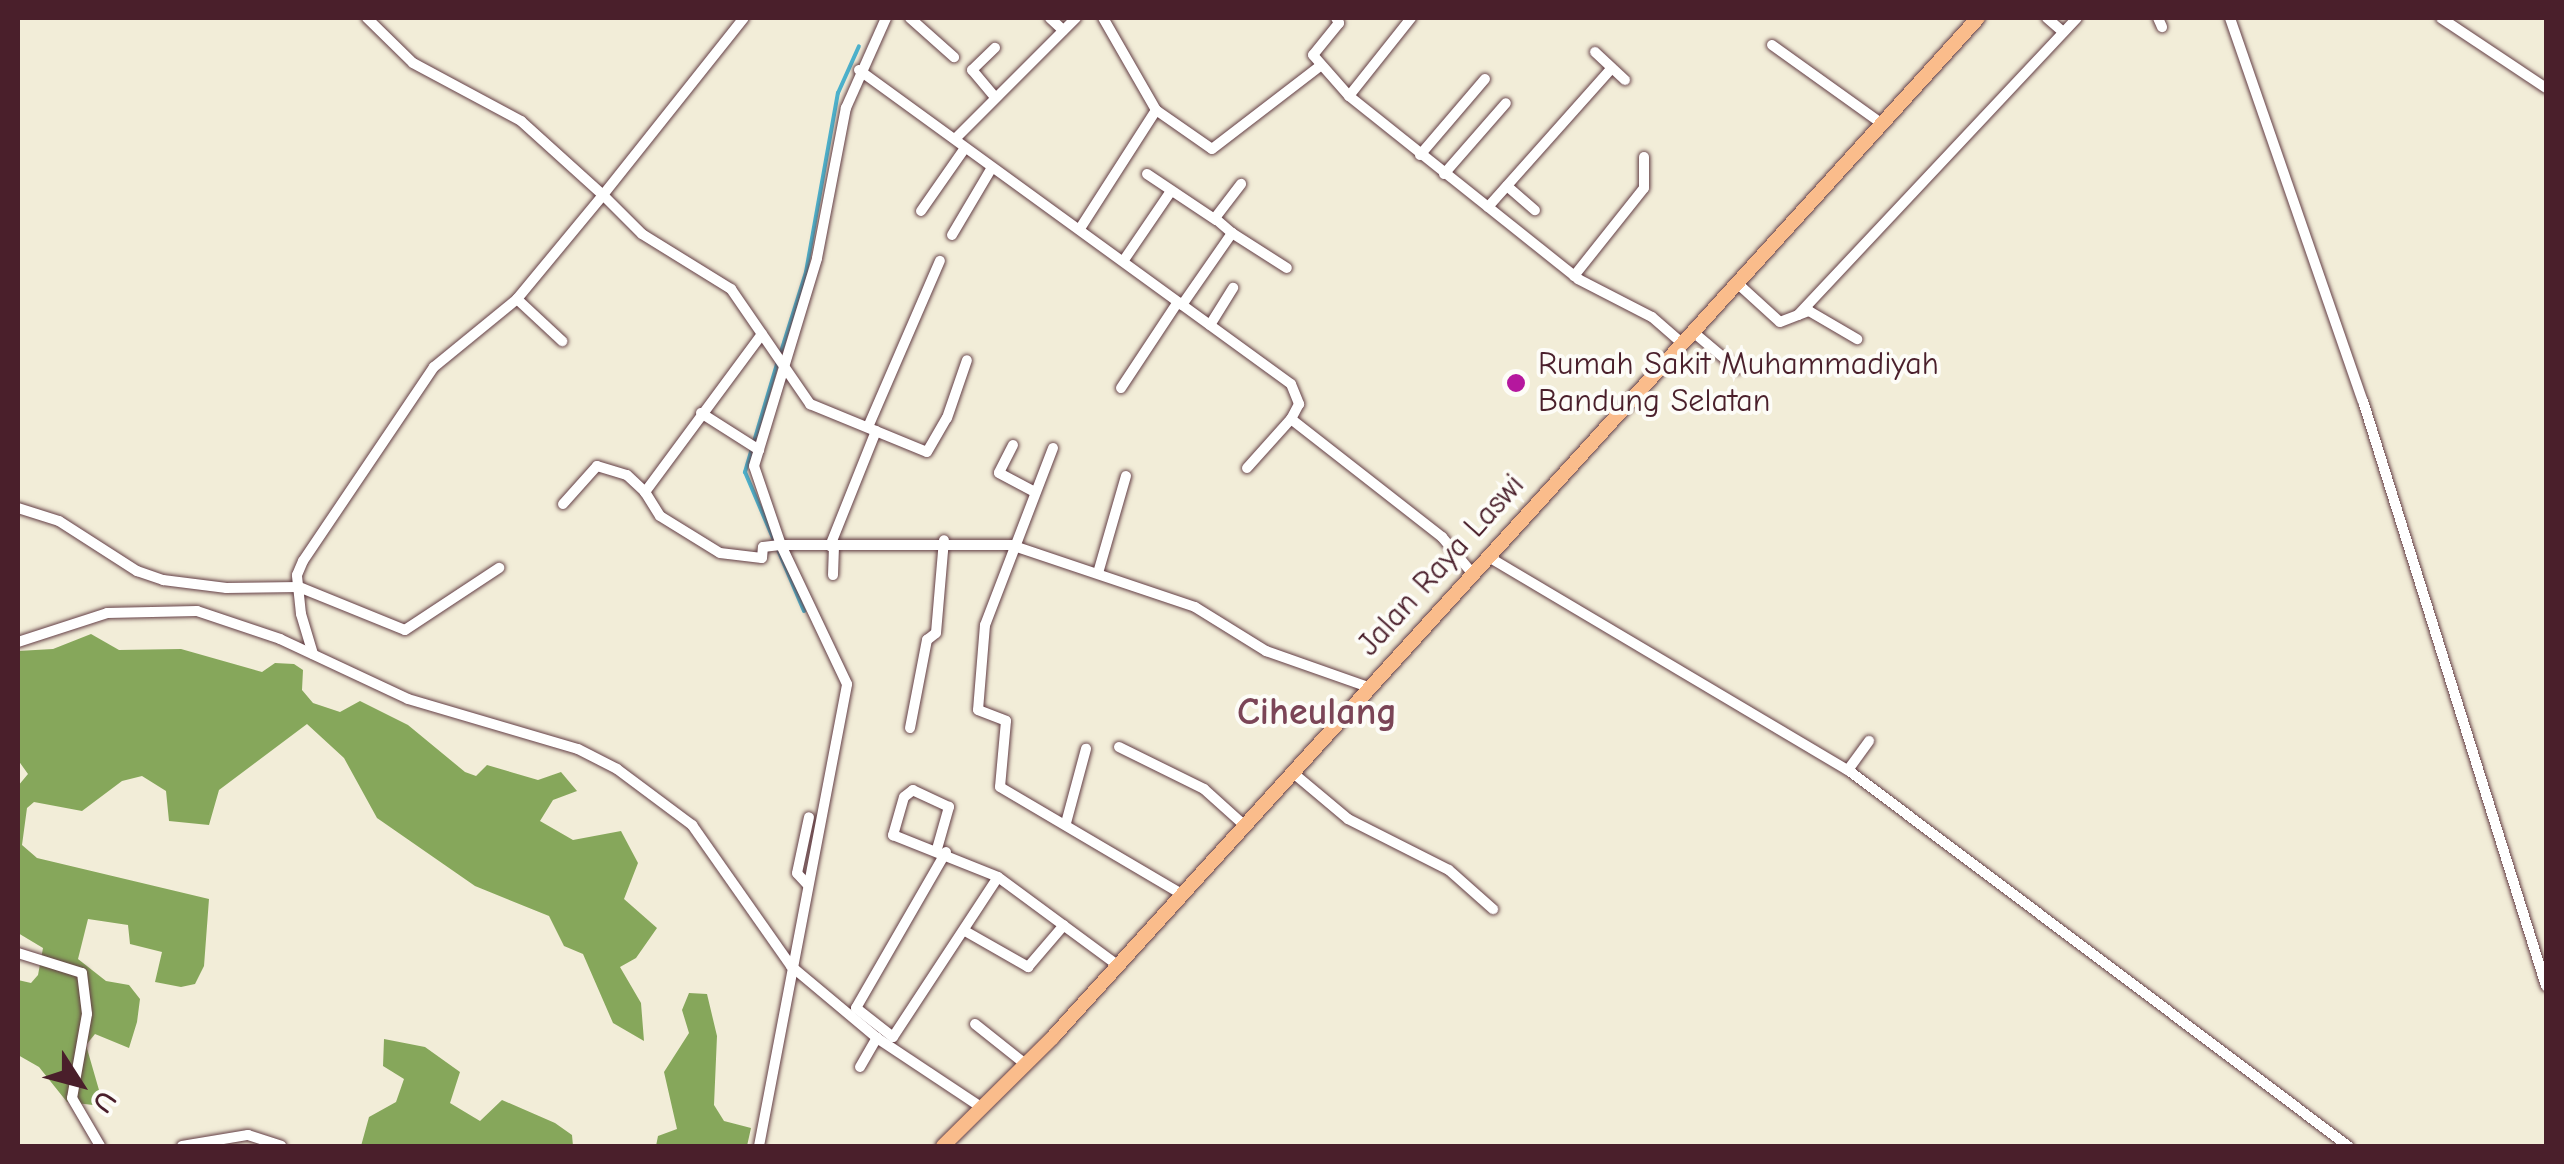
<!DOCTYPE html>
<html>
<head>
<meta charset="utf-8">
<style>
  body { margin:0 }
  #map { position:relative; width:2564px; height:1164px; overflow:hidden; background:#f2edd8; font-family:"Comic Neue",sans-serif }
  div>[style] { position:absolute }
  .forest>* { inset:0; background:#86a75b }
  .stream>* { height:4px; margin:-2px; padding:0 2px; transform-origin:2px; border-radius:2px; background:#4cb1cb }
  .roads { filter:drop-shadow(0 0 2px #633e45) drop-shadow(0 0 2px #633e45) }
  .minor>* { height:10px; margin:-5px; padding:0 5px; transform-origin:5px; border-radius:5px; background:#fff }
  .major>* { height:14px; margin:-7px; padding:0 7px; transform-origin:7px; border-radius:7px; background:#fabc8b }
  .dots>* { width:28px; height:28px; translate:-50% -50%; box-sizing:border-box; border:5px solid #fdfcf7; border-radius:50% }
  span { translate:-50% -50%; white-space:nowrap; text-align:center; line-height:1.15; -webkit-text-stroke:8px #fdfcf7; paint-order:stroke }
  .poi-label { font-size:32px; color:#4a1f2b }
  .left { translate:0 -50%; text-align:left }
  .street-label { font-size:32px; color:#4a1f2b }
  .quarter-label { font-size:38px; color:#7b4557; font-weight:700 }
  .frame { position:absolute; inset:0; border:20px solid #4a1f2b; pointer-events:none }
  .north { position:absolute; left:30px; top:1034px; width:100px; height:100px; -webkit-text-stroke:8px #fdfcf7; paint-order:stroke; rotate:126deg; font-size:28px; font-weight:700; line-height:40px; text-align:center; color:#4a1f2b }
  .north::after { content:''; display:block; margin:auto; width:35px; height:45px; background:#4a1f2b; clip-path:polygon(50% 0,100% 100%,50% 72%,0 100%) }
</style>
</head>
<body>
<div id="map">
  <div class="forest">
    <i style="clip-path:polygon(91px 634px,119px 650px,181px 649px,262px 672px,275px 663px,294px 664px,303px 670px,302px 690px,313px 703px,340px 712px,360px 701px,408px 725px,465px 772px,476px 776px,487px 765px,538px 780px,561px 772px,577px 791px,553px 800px,540px 821px,573px 840px,621px 831px,638px 863px,624px 899px,657px 928px,636px 958px,620px 967px,641px 1003px,644px 1041px,613px 1023px,583px 954px,564px 946px,549px 916px,475px 886px,377px 818px,344px 758px,307px 724px,219px 790px,209px 825px,169px 821px,166px 791px,142px 776px,122px 781px,82px 811px,34px 802px,27px 808px,22px 845px,37px 858px,209px 899px,204px 966px,195px 984px,181px 987px,155px 982px,162px 952px,130px 944px,128px 925px,88px 919px,78px 959px,106px 981px,129px 985px,140px 999px,137px 1022px,129px 1048px,95px 1034px,86px 1045px,101px 1097px,93px 1105px,67px 1102px,39px 1067px,18px 1055px,18px 980px,31px 983px,38px 975px,43px 948px,18px 933px,18px 786px,28px 774px,18px 760px,18px 651px,53px 649px)"></i>
    <i style="clip-path:polygon(689px 993px,707px 994px,717px 1036px,714px 1105px,724px 1121px,751px 1128px,747px 1146px,656px 1146px,658px 1136px,677px 1129px,664px 1072px,689px 1033px,682px 1010px)"></i>
    <i style="clip-path:polygon(384px 1039px,425px 1047px,460px 1072px,450px 1103px,480px 1121px,502px 1100px,555px 1123px,572px 1135px,573px 1146px,361px 1146px,369px 1117px,396px 1102px,404px 1079px,383px 1066px)"></i>
  </div>
  <div class="stream">
    <i style="left:780px;top:355px;width:87px;rotate:-72.6deg"></i>
    <i style="left:806px;top:272px;width:182px;rotate:-79.9deg"></i>
    <i style="left:838px;top:93px;width:51px;rotate:-65.9deg"></i>
    <i style="left:777px;top:364px;width:113px;rotate:106.5deg"></i>
    <i style="left:745px;top:472px;width:151px;rotate:67deg"></i>
  </div>
  <div class="roads">
    <div class="minor">
      <i style="left:367px;top:18px;width:64px;rotate:44.4deg"></i>
      <i style="left:413px;top:63px;width:123px;rotate:28.2deg"></i>
      <i style="left:521px;top:121px;width:110px;rotate:42.1deg"></i>
      <i style="left:603px;top:195px;width:226px;rotate:-51.5deg"></i>
      <i style="left:910px;top:18px;width:59px;rotate:41.6deg"></i>
      <i style="left:1050px;top:18px;width:18px;rotate:43deg"></i>
      <i style="left:1336px;top:18px;width:6px;rotate:59deg"></i>
      <i style="left:1339px;top:23px;width:41px;rotate:129.1deg"></i>
      <i style="left:1313px;top:55px;width:55px;rotate:48.7deg"></i>
      <i style="left:1349px;top:96px;width:293px;rotate:38.6deg"></i>
      <i style="left:1578px;top:279px;width:83px;rotate:27.2deg"></i>
      <i style="left:1652px;top:317px;width:38px;rotate:41deg"></i>
      <i style="left:2047px;top:18px;width:21px;rotate:41deg"></i>
      <i style="left:2158px;top:18px;width:10px;rotate:66deg"></i>
      <i style="left:2230px;top:18px;width:405px;rotate:70.9deg"></i>
      <i style="left:2363px;top:401px;width:613px;rotate:72.63deg"></i>
      <i style="left:2441px;top:18px;width:126px;rotate:33.7deg"></i>
      <i style="left:1772px;top:45px;width:134px;rotate:35.6deg"></i>
      <i style="left:1595px;top:52px;width:41px;rotate:43deg"></i>
      <i style="left:859px;top:70px;width:534px;rotate:36.01deg"></i>
      <i style="left:1291px;top:384px;width:22px;rotate:68deg"></i>
      <i style="left:1299px;top:404px;width:17px;rotate:118deg"></i>
      <i style="left:1291px;top:419px;width:192px;rotate:38deg"></i>
      <i style="left:1442px;top:537px;width:47px;rotate:50.2deg"></i>
      <i style="left:994px;top:96px;width:34px;rotate:-130deg"></i>
      <i style="left:972px;top:70px;width:32px;rotate:-44deg"></i>
      <i style="left:1349px;top:96px;width:100px;rotate:-51.5deg"></i>
      <i style="left:1156px;top:110px;width:68px;rotate:34.9deg"></i>
      <i style="left:1212px;top:149px;width:135px;rotate:-37.5deg"></i>
      <i style="left:955px;top:139px;width:171px;rotate:-45deg"></i>
      <i style="left:1420px;top:155px;width:100px;rotate:-49.5deg"></i>
      <i style="left:1147px;top:174px;width:83px;rotate:33.7deg"></i>
      <i style="left:1444px;top:174px;width:94px;rotate:-48.9deg"></i>
      <i style="left:1507px;top:186px;width:37px;rotate:41deg"></i>
      <i style="left:1488px;top:207px;width:186px;rotate:-48.3deg"></i>
      <i style="left:921px;top:211px;width:77px;rotate:-55.1deg"></i>
      <i style="left:1081px;top:227px;width:139px;rotate:-57.3deg"></i>
      <i style="left:1156px;top:110px;width:106px;rotate:-119.9deg"></i>
      <i style="left:1232px;top:233px;width:23px;rotate:-139deg"></i>
      <i style="left:1215px;top:218px;width:43px;rotate:-52.6deg"></i>
      <i style="left:952px;top:235px;width:77px;rotate:-59.4deg"></i>
      <i style="left:1124px;top:260px;width:83px;rotate:-55.7deg"></i>
      <i style="left:1574px;top:276px;width:112px;rotate:-51.5deg"></i>
      <i style="left:1644px;top:188px;width:31px;rotate:-90deg"></i>
      <i style="left:1736px;top:282px;width:59px;rotate:42.3deg"></i>
      <i style="left:1780px;top:322px;width:31px;rotate:-21deg"></i>
      <i style="left:1809px;top:311px;width:56px;rotate:30.3deg"></i>
      <i style="left:517px;top:299px;width:62px;rotate:43deg"></i>
      <i style="left:1182px;top:305px;width:88px;rotate:-55.2deg"></i>
      <i style="left:1232px;top:233px;width:65px;rotate:32.5deg"></i>
      <i style="left:1798px;top:315px;width:407px;rotate:-46.8deg"></i>
      <i style="left:1210px;top:325px;width:44px;rotate:-58.1deg"></i>
      <i style="left:1692px;top:331px;width:59px;rotate:40.2deg"></i>
      <i style="left:762px;top:334px;width:197px;rotate:126.5deg"></i>
      <i style="left:645px;top:492px;width:28px;rotate:58deg"></i>
      <i style="left:660px;top:516px;width:70px;rotate:31.7deg"></i>
      <i style="left:720px;top:553px;width:42px;rotate:6.8deg"></i>
      <i style="left:762px;top:558px;width:11px;rotate:-85deg"></i>
      <i style="left:763px;top:547px;width:17px;rotate:-7deg"></i>
      <i style="left:780px;top:545px;width:231px"></i>
      <i style="left:1011px;top:545px;width:194px;rotate:18.6deg"></i>
      <i style="left:1195px;top:607px;width:84px;rotate:31.8deg"></i>
      <i style="left:1266px;top:651px;width:108px;rotate:19.4deg"></i>
      <i style="left:1121px;top:388px;width:103px;rotate:-56.5deg"></i>
      <i style="left:701px;top:413px;width:69px;rotate:32.5deg"></i>
      <i style="left:868px;top:427px;width:181px;rotate:-66.6deg"></i>
      <i style="left:1013px;top:445px;width:31px;rotate:117deg"></i>
      <i style="left:999px;top:473px;width:40px;rotate:28deg"></i>
      <i style="left:1053px;top:448px;width:190px;rotate:111deg"></i>
      <i style="left:985px;top:625px;width:85px;rotate:94.7deg"></i>
      <i style="left:978px;top:710px;width:30px;rotate:21deg"></i>
      <i style="left:1006px;top:721px;width:66px;rotate:95.2deg"></i>
      <i style="left:1000px;top:787px;width:211px;rotate:30.5deg"></i>
      <i style="left:1247px;top:468px;width:66px;rotate:-48.1deg"></i>
      <i style="left:563px;top:504px;width:51px;rotate:-48.2deg"></i>
      <i style="left:597px;top:466px;width:31px;rotate:17deg"></i>
      <i style="left:627px;top:475px;width:25px;rotate:43deg"></i>
      <i style="left:18px;top:508px;width:43px;rotate:17.6deg"></i>
      <i style="left:59px;top:521px;width:93px;rotate:32.7deg"></i>
      <i style="left:137px;top:571px;width:28px;rotate:19deg"></i>
      <i style="left:163px;top:580px;width:64px;rotate:7.2deg"></i>
      <i style="left:226px;top:588px;width:73px;rotate:-0.8deg"></i>
      <i style="left:299px;top:587px;width:114px;rotate:22.1deg"></i>
      <i style="left:405px;top:630px;width:113px;rotate:-33.4deg"></i>
      <i style="left:830px;top:546px;width:124px;rotate:-68.2deg"></i>
      <i style="left:1487px;top:556px;width:420px;rotate:30.7deg"></i>
      <i style="left:1848px;top:770px;width:626px;rotate:36.94deg"></i>
      <i style="left:1098px;top:573px;width:101px;rotate:-73.9deg"></i>
      <i style="left:833px;top:575px;width:29px;rotate:-88deg"></i>
      <i style="left:18px;top:642px;width:94px;rotate:-18deg"></i>
      <i style="left:107px;top:613px;width:90px;rotate:-1.3deg"></i>
      <i style="left:197px;top:611px;width:88px;rotate:18.6deg"></i>
      <i style="left:280px;top:639px;width:141px;rotate:25.1deg"></i>
      <i style="left:408px;top:699px;width:177px;rotate:16.4deg"></i>
      <i style="left:578px;top:749px;width:44px;rotate:27.1deg"></i>
      <i style="left:617px;top:769px;width:94px;rotate:36.7deg"></i>
      <i style="left:692px;top:825px;width:172px;rotate:54.9deg"></i>
      <i style="left:791px;top:966px;width:112px;rotate:39.9deg"></i>
      <i style="left:877px;top:1038px;width:121px;rotate:33.6deg"></i>
      <i style="left:313px;top:654px;width:42px;rotate:-106.7deg"></i>
      <i style="left:301px;top:614px;width:39px;rotate:-96deg"></i>
      <i style="left:297px;top:575px;width:15px;rotate:-67deg"></i>
      <i style="left:303px;top:561px;width:234px;rotate:-56deg"></i>
      <i style="left:434px;top:367px;width:107px;rotate:-39.3deg"></i>
      <i style="left:517px;top:299px;width:135px;rotate:-50.4deg"></i>
      <i style="left:603px;top:195px;width:55px;rotate:45deg"></i>
      <i style="left:642px;top:234px;width:105px;rotate:31.7deg"></i>
      <i style="left:731px;top:289px;width:140px;rotate:55.5deg"></i>
      <i style="left:810px;top:404px;width:126px;rotate:22.3deg"></i>
      <i style="left:927px;top:452px;width:39px;rotate:-60deg"></i>
      <i style="left:947px;top:418px;width:61px;rotate:-71deg"></i>
      <i style="left:910px;top:728px;width:90px;rotate:-79.1deg"></i>
      <i style="left:927px;top:640px;width:11px;rotate:-38deg"></i>
      <i style="left:936px;top:633px;width:93px;rotate:-85.1deg"></i>
      <i style="left:1119px;top:747px;width:95px;rotate:26.3deg"></i>
      <i style="left:1204px;top:789px;width:54px;rotate:42deg"></i>
      <i style="left:1848px;top:770px;width:36px;rotate:-54deg"></i>
      <i style="left:1292px;top:772px;width:73px;rotate:40deg"></i>
      <i style="left:1348px;top:819px;width:113px;rotate:26.8deg"></i>
      <i style="left:1449px;top:870px;width:59px;rotate:41.6deg"></i>
      <i style="left:1066px;top:823px;width:77px;rotate:-74.9deg"></i>
      <i style="left:937px;top:849px;width:44px;rotate:-74.1deg"></i>
      <i style="left:949px;top:807px;width:40px;rotate:-155deg"></i>
      <i style="left:913px;top:790px;width:11px;rotate:142deg"></i>
      <i style="left:904px;top:797px;width:40px;rotate:106deg"></i>
      <i style="left:893px;top:835px;width:113px;rotate:21.8deg"></i>
      <i style="left:998px;top:877px;width:147px;rotate:36.4deg"></i>
      <i style="left:946px;top:852px;width:180px;rotate:120deg"></i>
      <i style="left:856px;top:1008px;width:47px;rotate:38.1deg"></i>
      <i style="left:893px;top:1037px;width:191px;rotate:-56.7deg"></i>
      <i style="left:808px;top:885px;width:16px;rotate:-133deg"></i>
      <i style="left:797px;top:873px;width:57px;rotate:-77.9deg"></i>
      <i style="left:965px;top:931px;width:73px;rotate:29.7deg"></i>
      <i style="left:1028px;top:967px;width:55px;rotate:-49.4deg"></i>
      <i style="left:18px;top:953px;width:67px;rotate:17.4deg"></i>
      <i style="left:82px;top:973px;width:41px;rotate:83deg"></i>
      <i style="left:87px;top:1014px;width:85px;rotate:100.1deg"></i>
      <i style="left:72px;top:1098px;width:56px;rotate:59.7deg"></i>
      <i style="left:975px;top:1024px;width:63px;rotate:38.5deg"></i>
      <i style="left:860px;top:1067px;width:34px;rotate:-60deg"></i>
      <i style="left:182px;top:1146px;width:67px;rotate:-9.5deg"></i>
      <i style="left:248px;top:1135px;width:35px;rotate:18deg"></i>
      <i style="left:759px;top:1146px;width:470px;rotate:-79.2deg"></i>
      <i style="left:847px;top:684px;width:154px;rotate:-115.4deg"></i>
      <i style="left:781px;top:545px;width:83px;rotate:-108.9deg"></i>
      <i style="left:754px;top:466px;width:217px;rotate:-73.1deg"></i>
      <i style="left:817px;top:258px;width:153px;rotate:-79.1deg"></i>
      <i style="left:846px;top:108px;width:98px;rotate:-66deg"></i>
    </div>
    <div class="major">
      <i style="left:943px;top:1146px;width:155px;rotate:-44.7deg"></i>
      <i style="left:1053px;top:1037px;width:1376px;rotate:-47.77deg"></i>
    </div>
  </div>
  <div class="dots">
    <i style="left:1516px;top:383px;background:#b5179e"></i>
  </div>
  <div class="poi-label">
    <span class="left" style="left:1538px;top:383px">Rumah Sakit Muhammadiyah<br>Bandung Selatan</span>
  </div>
  <div class="street-label">
    <span style="left:1441px;top:565px;rotate:-48deg">Jalan Raya Laswi</span>
  </div>
  <div class="quarter-label">
    <span style="left:1317px;top:713px">Ciheulang</span>
  </div>
  <div class="frame"></div>
  <div class="north">U</div>
</div>
</body>
</html>
